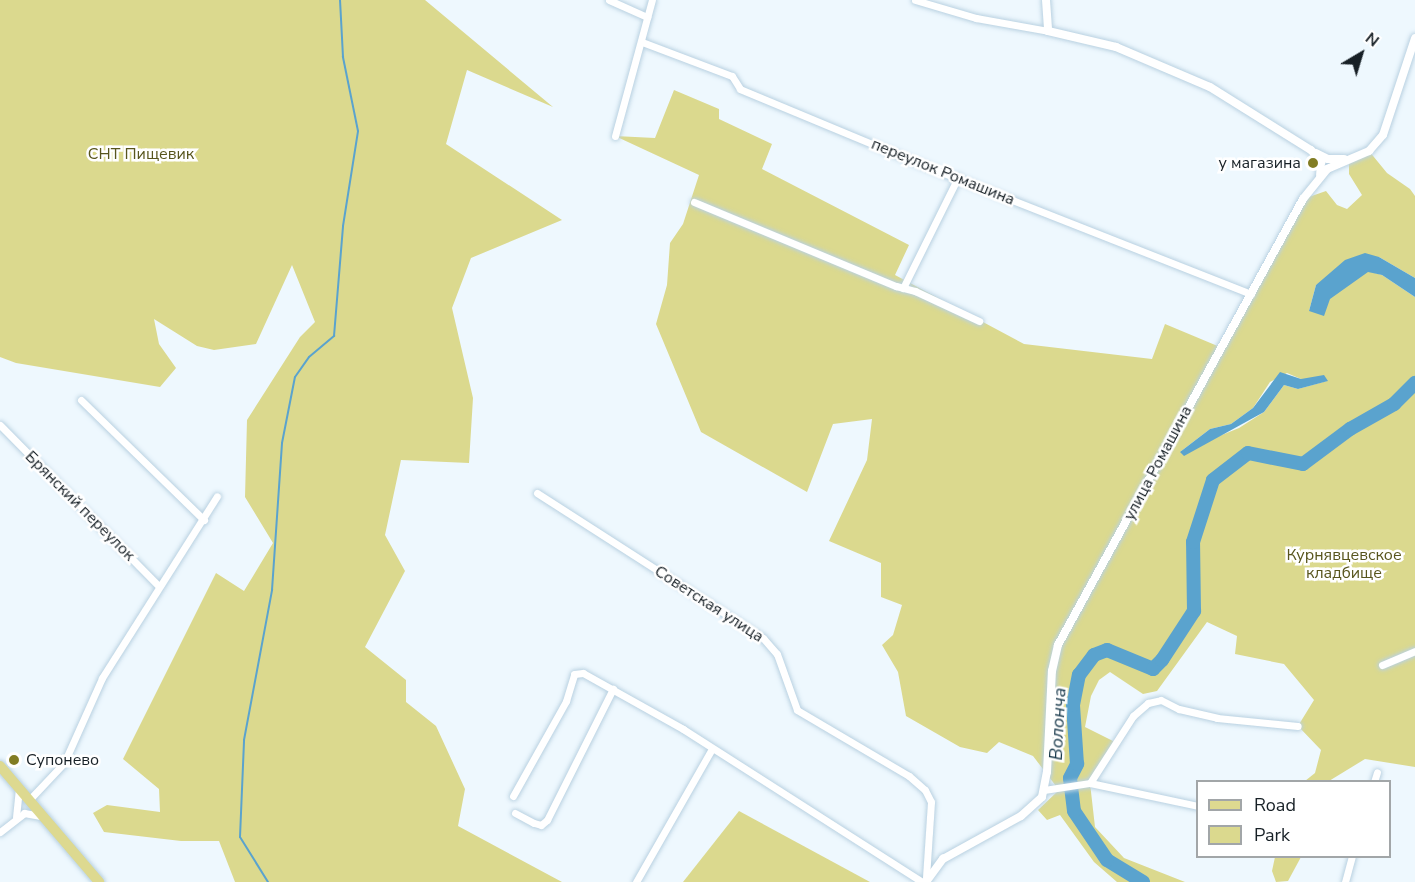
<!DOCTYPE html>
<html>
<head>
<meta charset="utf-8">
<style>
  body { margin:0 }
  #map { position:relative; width:1415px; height:882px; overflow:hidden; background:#eef8fe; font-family:"Nunito Sans",sans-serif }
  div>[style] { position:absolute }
  .green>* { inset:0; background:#dbd98e }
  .water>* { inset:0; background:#5aa3ce }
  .stream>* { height:2px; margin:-1px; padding:0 1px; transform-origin:1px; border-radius:1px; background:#5aa3ce }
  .river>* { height:14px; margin:-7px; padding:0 7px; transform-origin:7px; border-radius:7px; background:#5aa3ce }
  .roads { filter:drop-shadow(0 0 2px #b9d1e1) drop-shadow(0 0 2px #b9d1e1) }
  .minor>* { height:7px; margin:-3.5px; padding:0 3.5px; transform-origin:3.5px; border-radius:3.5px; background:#fff }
  .tertiary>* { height:8px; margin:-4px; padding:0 4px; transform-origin:4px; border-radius:4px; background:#fff }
  .primary>* { height:10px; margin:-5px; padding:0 5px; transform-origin:5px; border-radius:5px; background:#ddd990 }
  .dots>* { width:16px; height:16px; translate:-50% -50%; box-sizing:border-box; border:3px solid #fff; border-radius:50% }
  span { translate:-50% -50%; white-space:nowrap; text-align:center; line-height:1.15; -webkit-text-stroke:5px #fff; paint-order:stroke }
  .park-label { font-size:16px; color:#58551d }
  .poi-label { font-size:16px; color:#172026 }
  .right { translate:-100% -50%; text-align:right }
  .left { translate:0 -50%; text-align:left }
  .street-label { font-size:16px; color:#172026 }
  .water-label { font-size:18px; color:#163749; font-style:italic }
  .legend { position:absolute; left:1196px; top:780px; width:195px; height:78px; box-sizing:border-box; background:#fff; border:2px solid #a2a6a8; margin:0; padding:8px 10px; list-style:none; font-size:18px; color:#172026 }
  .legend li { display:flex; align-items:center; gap:12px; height:30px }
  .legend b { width:30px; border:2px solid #a2a6a8 }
  .north { position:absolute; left:1331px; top:24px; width:60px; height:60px; -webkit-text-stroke:4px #fff; paint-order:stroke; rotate:38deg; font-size:16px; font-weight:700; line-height:24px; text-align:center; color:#172026 }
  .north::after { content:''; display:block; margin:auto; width:21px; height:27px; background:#172026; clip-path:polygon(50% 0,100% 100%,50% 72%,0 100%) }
</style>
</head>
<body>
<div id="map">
  <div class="green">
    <i style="clip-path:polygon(0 0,425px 0,553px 107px,467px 70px,446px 144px,562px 220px,471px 258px,452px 308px,473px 398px,469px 463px,401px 460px,385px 535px,405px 571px,365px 647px,406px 680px,406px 702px,436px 726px,465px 789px,458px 826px,562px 882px,235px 882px,219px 841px,181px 841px,104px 832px,93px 813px,107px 805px,160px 812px,159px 789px,123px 759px,216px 573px,244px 591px,273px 543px,245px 497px,247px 420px,300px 337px,315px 322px,292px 265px,256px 344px,214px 350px,197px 346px,154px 319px,159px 344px,176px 368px,160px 387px,16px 363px,0 357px)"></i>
    <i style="clip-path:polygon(evenodd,674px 90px,719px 109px,719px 119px,772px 144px,762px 169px,909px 245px,895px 275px,1024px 344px,1152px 359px,1165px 324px,1220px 347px,1303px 199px,1326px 191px,1337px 205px,1347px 209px,1362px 195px,1349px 174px,1349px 159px,1369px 151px,1387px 173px,1410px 189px,1415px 196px,1415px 278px,1379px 257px,1316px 285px,1309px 311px,1368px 271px,1382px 275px,1415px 297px,1415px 767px,1365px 759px,1329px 781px,1305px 781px,1315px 773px,1321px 750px,1298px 726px,1314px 700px,1284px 664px,1235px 654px,1237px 636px,1207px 622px,1157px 691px,1143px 694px,1110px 672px,1099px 680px,1091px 696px,1085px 727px,1115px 742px,1090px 783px,1095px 827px,1124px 858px,1185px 882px,1117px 882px,1094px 862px,1060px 815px,1047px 820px,1038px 810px,1059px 790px,1033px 756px,999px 742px,987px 753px,960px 747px,906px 716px,898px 672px,882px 645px,893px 635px,902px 605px,881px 597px,881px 563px,829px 541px,867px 460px,872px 419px,833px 424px,807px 492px,701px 432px,656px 324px,667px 285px,670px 243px,683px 224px,699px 175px,615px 136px,655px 138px,674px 90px,1287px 373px,1301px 379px,1327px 381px,1298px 389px,1284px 385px,1264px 412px,1239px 428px,1180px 452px,1210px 429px,1231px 424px,1253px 408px,1270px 382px,1287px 373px)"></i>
    <i style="clip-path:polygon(739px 811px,870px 882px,683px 882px)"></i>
    <i style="clip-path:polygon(1275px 857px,1301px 857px,1288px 881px,1276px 882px,1272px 871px)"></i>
  </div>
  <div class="water">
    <i style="clip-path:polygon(1365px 253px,1379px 257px,1415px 278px,1415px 297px,1382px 275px,1368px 272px,1330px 299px,1324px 316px,1309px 311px,1316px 285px,1345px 260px)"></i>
    <i style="clip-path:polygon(1280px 372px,1301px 379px,1324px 375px,1328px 381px,1298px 389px,1284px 385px,1264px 412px,1184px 456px,1180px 452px,1210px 429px,1231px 424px,1253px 408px)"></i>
  </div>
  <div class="stream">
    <i style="left:268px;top:882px;width:53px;rotate:-121.9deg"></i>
    <i style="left:240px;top:837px;width:97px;rotate:-87.6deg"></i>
    <i style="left:244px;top:740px;width:153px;rotate:-79.4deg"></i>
    <i style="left:272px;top:590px;width:147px;rotate:-86.1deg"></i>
    <i style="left:282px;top:443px;width:67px;rotate:-78.9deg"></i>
    <i style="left:295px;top:377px;width:24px;rotate:-55deg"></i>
    <i style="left:309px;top:357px;width:33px;rotate:-40deg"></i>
    <i style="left:334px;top:336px;width:110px;rotate:-85.3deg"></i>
    <i style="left:343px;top:226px;width:96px;rotate:-81deg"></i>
    <i style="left:358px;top:131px;width:76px;rotate:-101.5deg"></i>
    <i style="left:343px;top:57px;width:57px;rotate:-93deg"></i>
  </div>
  <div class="river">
    <i style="left:1143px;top:882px;width:42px;rotate:-148.6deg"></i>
    <i style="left:1107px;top:860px;width:59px;rotate:-124deg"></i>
    <i style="left:1074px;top:811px;width:33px;rotate:-97deg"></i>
    <i style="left:1070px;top:778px;width:16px;rotate:-63deg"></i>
    <i style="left:1077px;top:764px;width:59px;rotate:-93.9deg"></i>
    <i style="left:1073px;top:705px;width:31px;rotate:-79deg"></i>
    <i style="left:1079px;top:675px;width:25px;rotate:-53deg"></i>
    <i style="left:1094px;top:655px;width:14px;rotate:-21deg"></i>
    <i style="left:1107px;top:650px;width:50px;rotate:22.4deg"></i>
    <i style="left:1153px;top:669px;width:13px;rotate:-45deg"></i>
    <i style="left:1162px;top:660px;width:59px;rotate:-56.9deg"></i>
    <i style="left:1194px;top:611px;width:69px;rotate:-90.8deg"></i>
    <i style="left:1193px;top:542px;width:65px;rotate:-72.1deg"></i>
    <i style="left:1213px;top:480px;width:44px;rotate:-37.6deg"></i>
    <i style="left:1248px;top:453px;width:56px;rotate:11.3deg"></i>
    <i style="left:1303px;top:464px;width:59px;rotate:-36.7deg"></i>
    <i style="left:1350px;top:429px;width:51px;rotate:-29.6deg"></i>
    <i style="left:1394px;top:404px;width:30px;rotate:-45deg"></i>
  </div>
  <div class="roads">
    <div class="minor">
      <i style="left:609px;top:0;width:42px;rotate:24.1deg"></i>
      <i style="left:915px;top:0;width:64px;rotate:16.4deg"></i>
      <i style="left:976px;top:18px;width:73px;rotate:10.2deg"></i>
      <i style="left:642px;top:42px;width:96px;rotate:20.7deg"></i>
      <i style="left:732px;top:76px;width:15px;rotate:58deg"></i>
      <i style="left:740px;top:89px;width:177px;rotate:22.6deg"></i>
      <i style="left:903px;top:157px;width:374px;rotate:21.5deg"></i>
      <i style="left:615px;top:136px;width:141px;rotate:-74.8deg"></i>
      <i style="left:694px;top:202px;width:219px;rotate:22.6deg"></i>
      <i style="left:896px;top:286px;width:20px;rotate:15deg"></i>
      <i style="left:915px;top:291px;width:71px;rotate:25.1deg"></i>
      <i style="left:903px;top:288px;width:124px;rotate:-63.6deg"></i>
      <i style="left:81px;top:400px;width:172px;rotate:44.3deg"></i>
      <i style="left:0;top:425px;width:226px;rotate:45.4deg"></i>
      <i style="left:537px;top:493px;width:269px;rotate:32.7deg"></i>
      <i style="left:763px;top:638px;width:21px;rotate:49deg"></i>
      <i style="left:777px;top:654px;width:59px;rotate:70.3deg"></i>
      <i style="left:797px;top:710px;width:130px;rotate:30.5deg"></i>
      <i style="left:909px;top:776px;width:21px;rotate:41deg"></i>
      <i style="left:925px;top:790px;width:13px;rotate:63deg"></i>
      <i style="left:931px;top:802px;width:76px;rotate:93.8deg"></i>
      <i style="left:1382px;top:665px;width:36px;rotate:-23deg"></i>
      <i style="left:1374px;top:782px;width:10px;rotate:-73deg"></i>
      <i style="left:1090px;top:783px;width:110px;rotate:12deg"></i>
      <i style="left:1044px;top:790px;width:47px;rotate:-8.7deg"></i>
      <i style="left:1090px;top:783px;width:80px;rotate:-57.3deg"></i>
      <i style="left:1133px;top:716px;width:20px;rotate:-41deg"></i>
      <i style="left:1148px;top:703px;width:13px;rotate:-13deg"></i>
      <i style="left:1161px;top:700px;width:20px;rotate:27deg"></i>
      <i style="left:1179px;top:709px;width:39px;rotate:13deg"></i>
      <i style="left:1217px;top:718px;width:81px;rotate:5.6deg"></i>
      <i style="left:513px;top:796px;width:109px;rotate:-60.8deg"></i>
      <i style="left:566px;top:701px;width:28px;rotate:-73deg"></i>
      <i style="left:574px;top:674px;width:9px;rotate:-6deg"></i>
      <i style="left:583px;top:673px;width:115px;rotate:29.2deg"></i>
      <i style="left:683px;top:729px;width:284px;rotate:32.6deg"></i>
      <i style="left:29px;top:800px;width:51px;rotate:-46.6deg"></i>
      <i style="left:64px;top:763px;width:93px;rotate:-65.9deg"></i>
      <i style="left:102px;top:678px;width:215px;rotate:-57.7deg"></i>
      <i style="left:515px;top:813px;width:21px;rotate:28deg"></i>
      <i style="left:534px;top:823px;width:7px;rotate:16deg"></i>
      <i style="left:541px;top:825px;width:8px;rotate:-40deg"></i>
      <i style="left:547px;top:820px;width:147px;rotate:-63.3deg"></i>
      <i style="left:16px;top:817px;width:27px;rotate:-84deg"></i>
      <i style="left:0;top:832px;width:31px;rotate:-38deg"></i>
      <i style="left:24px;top:813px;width:17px;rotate:10deg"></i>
      <i style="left:636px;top:882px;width:153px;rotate:-60.3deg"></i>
      <i style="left:1345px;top:882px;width:27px;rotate:-75deg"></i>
    </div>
    <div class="tertiary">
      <i style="left:1046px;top:0;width:31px;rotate:86deg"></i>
      <i style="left:1048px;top:31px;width:70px;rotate:13.2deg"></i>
      <i style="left:1116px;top:47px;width:102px;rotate:23.1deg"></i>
      <i style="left:1210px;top:87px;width:119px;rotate:32deg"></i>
      <i style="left:1311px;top:150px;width:16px;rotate:50deg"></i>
      <i style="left:1321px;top:162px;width:13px;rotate:94deg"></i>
      <i style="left:1316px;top:153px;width:13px;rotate:27deg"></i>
      <i style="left:1328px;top:159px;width:16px"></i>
      <i style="left:926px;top:882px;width:29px;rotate:-54deg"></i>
      <i style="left:943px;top:859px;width:89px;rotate:-28.9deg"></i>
      <i style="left:1021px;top:816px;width:28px;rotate:-42deg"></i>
      <i style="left:1042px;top:797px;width:25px;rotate:-79deg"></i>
      <i style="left:1047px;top:772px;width:101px;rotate:-87.2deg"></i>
      <i style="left:1052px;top:671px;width:27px;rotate:-77deg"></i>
      <i style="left:1058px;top:645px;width:509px;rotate:-61.22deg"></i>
      <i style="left:1303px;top:199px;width:38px;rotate:-51deg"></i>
      <i style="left:1327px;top:169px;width:46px;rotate:-23.2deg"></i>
      <i style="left:1369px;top:151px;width:21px;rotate:-49deg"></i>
      <i style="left:1383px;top:135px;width:102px;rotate:-71.7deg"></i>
    </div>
    <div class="primary">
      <i style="left:0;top:766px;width:153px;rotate:49.5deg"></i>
    </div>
  </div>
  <div class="dots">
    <i style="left:1313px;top:163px;background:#827d24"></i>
    <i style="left:14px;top:760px;background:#827d24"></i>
  </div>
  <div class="park-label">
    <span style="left:141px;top:154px">СНТ Пищевик</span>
    <span style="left:1344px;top:564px">Курнявцевское<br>кладбище</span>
  </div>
  <div class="poi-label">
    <span class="right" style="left:1301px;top:163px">у магазина</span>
    <span class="left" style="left:26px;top:760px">Супонево</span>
  </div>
  <div class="street-label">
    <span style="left:943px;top:172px;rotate:22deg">переулок Ромашина</span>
    <span style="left:1158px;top:463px;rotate:-62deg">улица Ромашина</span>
    <span style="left:80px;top:506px;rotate:45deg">Брянский переулок</span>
    <span style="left:709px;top:604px;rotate:33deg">Советская улица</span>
  </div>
  <div class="water-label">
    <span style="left:1058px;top:724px;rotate:-87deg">Волонча</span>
  </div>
  <ul class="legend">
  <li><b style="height:8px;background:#ddd990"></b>Road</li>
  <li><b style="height:16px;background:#dbd98e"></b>Park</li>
  </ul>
  <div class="north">N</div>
</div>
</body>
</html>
